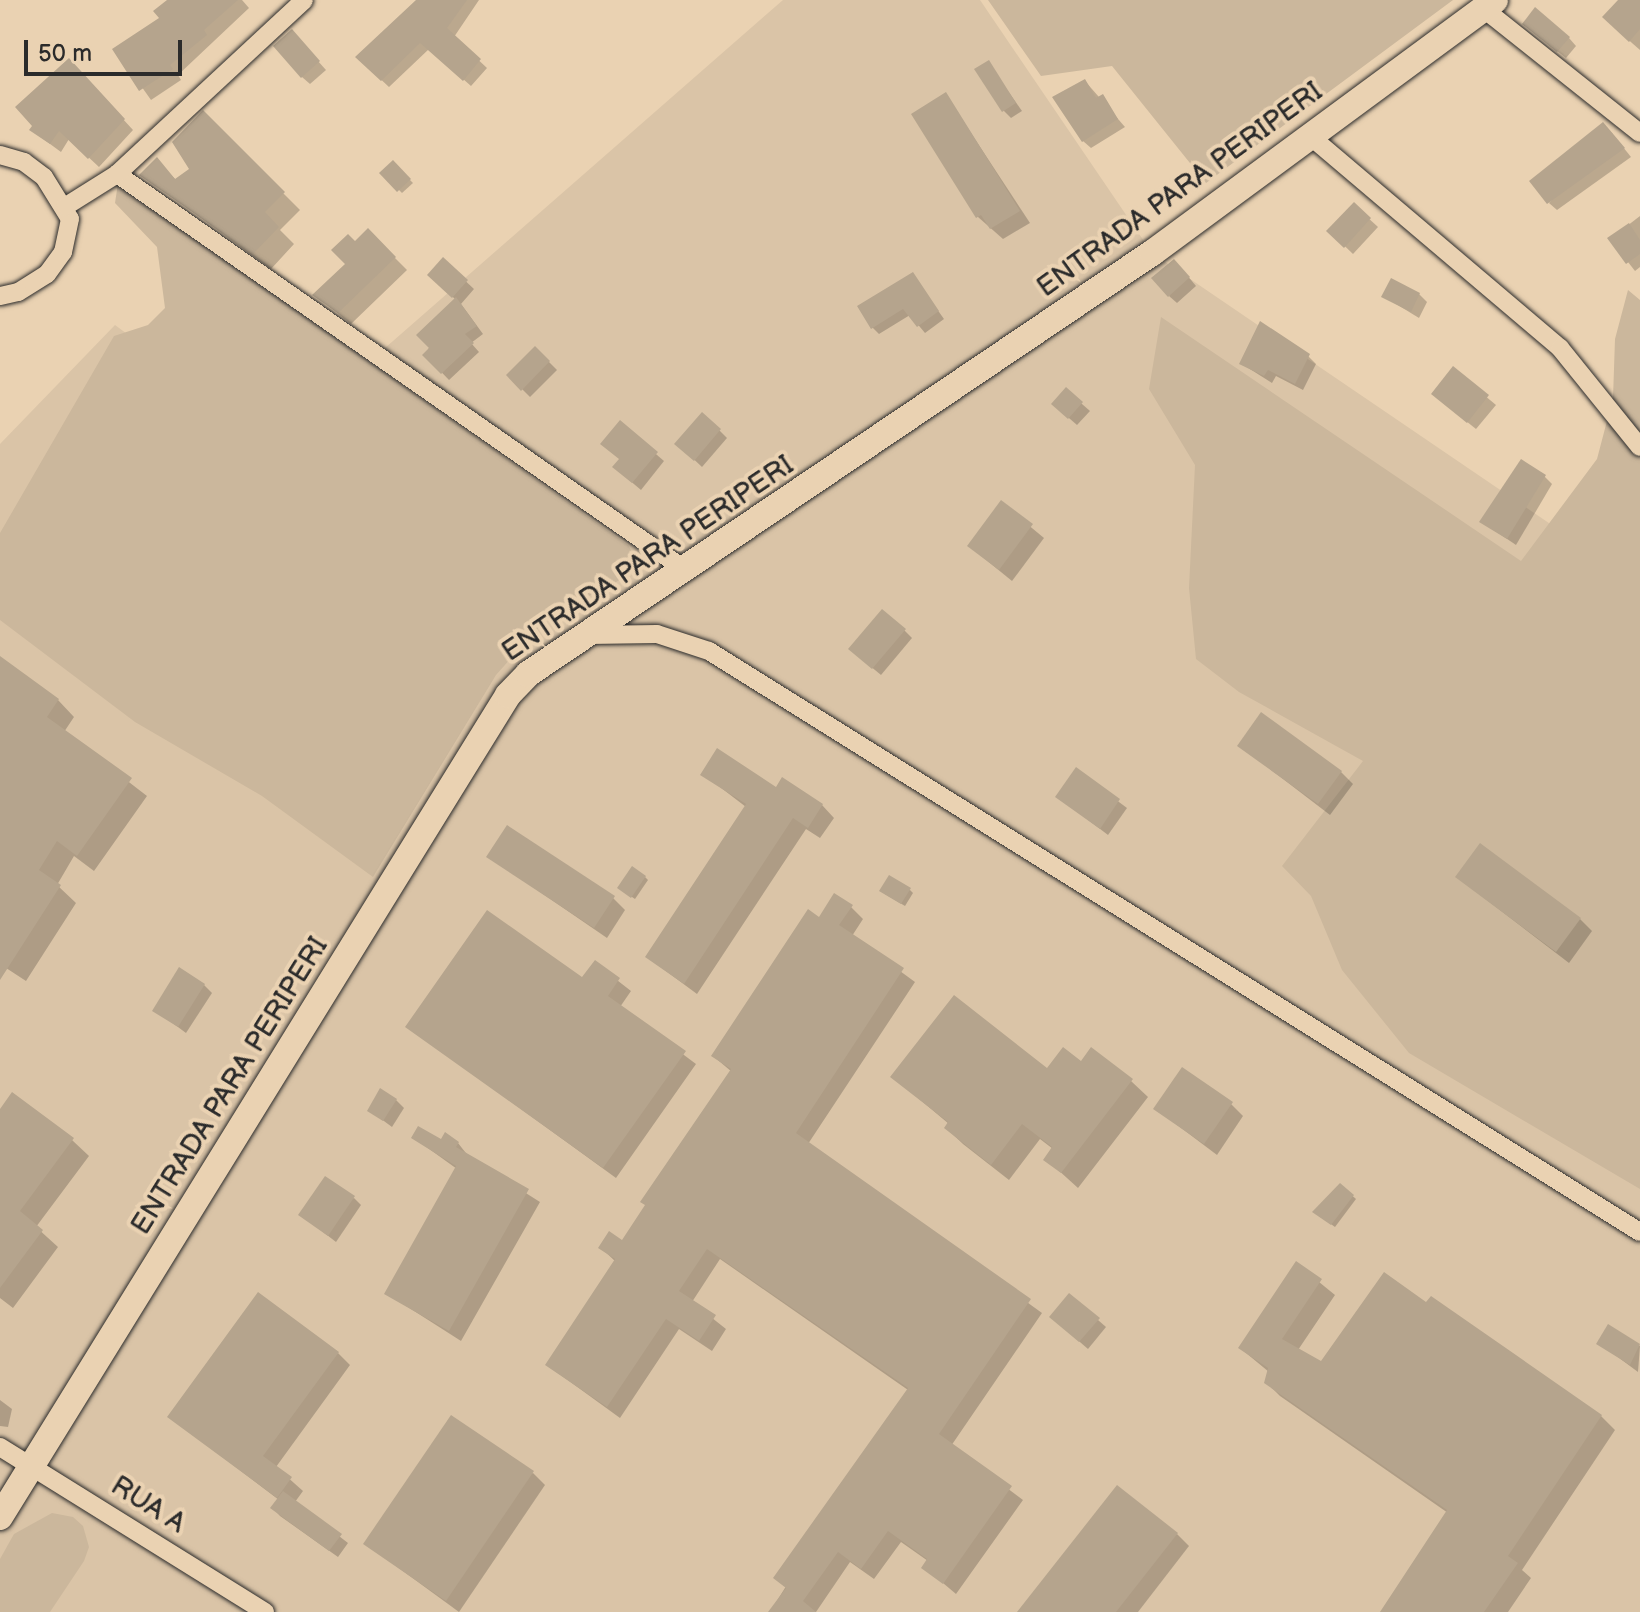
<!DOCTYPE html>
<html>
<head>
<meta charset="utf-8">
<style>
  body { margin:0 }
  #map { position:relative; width:1640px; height:1612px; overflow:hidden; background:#ead2b2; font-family:"Balsamiq Sans",sans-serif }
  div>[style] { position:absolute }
  .built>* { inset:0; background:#dac4a7 }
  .green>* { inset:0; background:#cbb79c }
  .shadow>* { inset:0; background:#0003 }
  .building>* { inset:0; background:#b5a48d }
  .roads { filter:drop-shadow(0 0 2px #2b2b2b) drop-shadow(0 0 2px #2b2b2b) }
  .street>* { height:18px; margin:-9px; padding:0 9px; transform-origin:9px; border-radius:9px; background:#ead2b2 }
  .secondary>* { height:26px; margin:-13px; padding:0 13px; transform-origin:13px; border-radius:13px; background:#ead2b2 }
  span { translate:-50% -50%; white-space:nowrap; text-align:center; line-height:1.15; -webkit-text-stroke:8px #ead2b2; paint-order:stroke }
  .street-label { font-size:28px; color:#2b2b2b }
  .scale { position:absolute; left:24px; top:40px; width:158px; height:36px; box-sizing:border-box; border:4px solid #2b2b2b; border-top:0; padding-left:10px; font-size:24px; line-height:28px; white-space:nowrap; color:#2b2b2b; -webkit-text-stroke:6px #ead2b2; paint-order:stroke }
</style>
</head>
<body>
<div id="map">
  <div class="built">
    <i style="clip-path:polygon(783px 0,980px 0,1152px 253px,1640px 585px,1640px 1612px,0 1612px,0 444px,115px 325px,154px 354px,219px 246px,377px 355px)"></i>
  </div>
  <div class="green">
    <i style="clip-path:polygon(988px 0,1453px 0,1206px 183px,1112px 66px,1041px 76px)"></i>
    <i style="clip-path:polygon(118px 183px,629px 546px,639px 570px,547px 618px,496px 675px,373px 877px,262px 796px,135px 722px,0 620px,0 533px,114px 336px,148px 325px,165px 308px,157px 247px,115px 203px)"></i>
    <i style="clip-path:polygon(1628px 290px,1640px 300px,1640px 1189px,1409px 1053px,1342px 970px,1311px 896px,1282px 866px,1363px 761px,1239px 692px,1196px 659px,1189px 588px,1195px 465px,1149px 389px,1161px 317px,1521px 561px,1597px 459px,1613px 398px,1615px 339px)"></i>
    <i style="clip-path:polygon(52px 1513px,73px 1517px,83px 1526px,89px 1547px,84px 1561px,50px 1612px,0 1612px,0 1559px,14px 1534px)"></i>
  </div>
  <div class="shadow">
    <i style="clip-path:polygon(170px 0,242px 0,249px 8px,178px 75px,181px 80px,151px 100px,115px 49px,162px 19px)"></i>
    <i style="clip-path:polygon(418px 0,479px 0,454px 37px,487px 68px,471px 86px,429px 49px,389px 87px,358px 58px)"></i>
    <i style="clip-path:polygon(1620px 0,1640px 0,1640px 50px,1616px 29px)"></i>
    <i style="clip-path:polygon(1532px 31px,1569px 38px,1576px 46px,1566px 58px)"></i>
    <i style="clip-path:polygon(299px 40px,326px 70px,310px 84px,302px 77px)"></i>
    <i style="clip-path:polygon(988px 63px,1022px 111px,1011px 118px,1004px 111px)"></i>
    <i style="clip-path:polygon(78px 70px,133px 130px,99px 167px,69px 139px,61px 152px,31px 130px)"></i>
    <i style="clip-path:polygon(1085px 81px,1125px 127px,1091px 148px,1083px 141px)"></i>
    <i style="clip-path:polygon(946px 95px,1030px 223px,1003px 239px,978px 217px)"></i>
    <i style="clip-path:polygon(203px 113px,300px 210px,280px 230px,294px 244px,271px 269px,142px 175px,157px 160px,177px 181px,192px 169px)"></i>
    <i style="clip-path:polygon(1611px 132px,1631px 157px,1557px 210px,1549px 203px)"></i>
    <i style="clip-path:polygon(393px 163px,413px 183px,402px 193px,382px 173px)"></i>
    <i style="clip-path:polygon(1354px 205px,1378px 227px,1353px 254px,1329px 231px)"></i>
    <i style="clip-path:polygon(1640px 216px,1640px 267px,1635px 271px,1610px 239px)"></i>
    <i style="clip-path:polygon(368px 231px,407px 270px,351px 324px,315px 295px,347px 264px,355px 244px)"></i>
    <i style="clip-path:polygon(443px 260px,474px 289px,461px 304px,483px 334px,471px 343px,479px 352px,449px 380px,425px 355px,456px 300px,430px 275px)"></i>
    <i style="clip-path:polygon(1182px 269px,1196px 286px,1177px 303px,1169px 296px)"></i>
    <i style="clip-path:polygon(912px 274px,944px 319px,925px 333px,910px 315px,879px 334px,872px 327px)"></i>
    <i style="clip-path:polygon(1419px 294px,1427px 302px,1419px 318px,1383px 296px)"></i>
    <i style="clip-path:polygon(535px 348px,557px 370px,530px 397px,508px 375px)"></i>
    <i style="clip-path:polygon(1308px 356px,1316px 364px,1303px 390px,1276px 376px,1272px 383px,1242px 364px)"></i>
    <i style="clip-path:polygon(1453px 369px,1496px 405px,1476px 429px,1441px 401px)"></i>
    <i style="clip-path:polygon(1066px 390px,1090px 411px,1077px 425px,1062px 412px)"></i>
    <i style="clip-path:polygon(620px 423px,664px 461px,641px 490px,622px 474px)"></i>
    <i style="clip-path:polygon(719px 430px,727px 438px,702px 467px,685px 451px)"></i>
    <i style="clip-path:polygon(1544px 476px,1552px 484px,1516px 545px,1482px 522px)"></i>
    <i style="clip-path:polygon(1002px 503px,1044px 538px,1012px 581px,969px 546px)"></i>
    <i style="clip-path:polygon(904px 630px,912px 638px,881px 675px,858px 656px)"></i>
    <i style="clip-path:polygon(0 660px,58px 700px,74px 717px,64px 732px,147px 796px,94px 871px,74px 856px,57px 885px,76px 903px,26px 981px,3px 966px,0 970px)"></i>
    <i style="clip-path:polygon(1240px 746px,1341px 772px,1353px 784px,1330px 815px)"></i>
    <i style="clip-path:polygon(1076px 770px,1127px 808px,1108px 835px,1058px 797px)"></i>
    <i style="clip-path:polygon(703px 774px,776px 789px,822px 805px,834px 818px,820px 838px,806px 829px,697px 994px,647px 957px,746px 807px)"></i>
    <i style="clip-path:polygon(489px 857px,613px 898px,625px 910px,607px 938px)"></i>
    <i style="clip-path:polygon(645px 877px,648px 880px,635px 899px,623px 891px)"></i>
    <i style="clip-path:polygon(1457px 877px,1580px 919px,1592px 931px,1569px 963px)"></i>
    <i style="clip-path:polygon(910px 890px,913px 893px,905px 906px,885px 894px)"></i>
    <i style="clip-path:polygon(851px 907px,863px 919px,852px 936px,915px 982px,808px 1144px,1042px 1313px,951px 1446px,1023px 1500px,956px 1594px,924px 1567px,928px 1561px,901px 1542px,874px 1579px,850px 1562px,816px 1612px,770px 1612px,908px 1390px,720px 1259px,692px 1302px,726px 1329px,712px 1351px,679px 1329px,620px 1418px,547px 1365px,616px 1262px,600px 1247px,622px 1243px,732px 1072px,713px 1056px,819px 919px)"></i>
    <i style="clip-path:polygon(595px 963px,631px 991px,620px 1007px,696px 1064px,616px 1178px,408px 1027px,582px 980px)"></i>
    <i style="clip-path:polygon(204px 985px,212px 993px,186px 1033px,155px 1010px)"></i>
    <i style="clip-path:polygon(1081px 1064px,1131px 1081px,1148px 1097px,1078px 1188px,1046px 1159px,1053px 1149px,1040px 1139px,1009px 1180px,963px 1144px,946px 1128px,949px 1124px,893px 1077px,1048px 1070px)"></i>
    <i style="clip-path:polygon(396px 1100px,404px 1108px,392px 1127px,369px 1110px)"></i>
    <i style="clip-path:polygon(1231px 1104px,1243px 1116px,1217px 1155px,1156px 1109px)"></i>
    <i style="clip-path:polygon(0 1113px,72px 1140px,89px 1156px,36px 1227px,58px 1247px,13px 1308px,0 1298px)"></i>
    <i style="clip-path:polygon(414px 1138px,458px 1143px,469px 1157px,540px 1202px,461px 1341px,386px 1293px,457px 1169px)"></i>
    <i style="clip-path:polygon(1340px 1185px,1356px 1199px,1335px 1227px,1318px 1215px)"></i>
    <i style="clip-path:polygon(354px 1198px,361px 1205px,336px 1242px,301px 1215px)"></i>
    <i style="clip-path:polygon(1297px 1264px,1335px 1295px,1298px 1350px,1322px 1364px,1601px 1416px,1615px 1430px,1522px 1570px,1531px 1578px,1508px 1612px,1382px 1612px,1448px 1513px,1280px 1396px,1266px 1382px,1269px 1372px,1240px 1348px)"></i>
    <i style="clip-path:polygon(1098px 1320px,1106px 1327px,1088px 1349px,1059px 1324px)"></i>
    <i style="clip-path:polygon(1609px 1327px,1640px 1346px,1638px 1372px,1599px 1343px)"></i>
    <i style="clip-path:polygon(338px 1353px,350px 1365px,276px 1467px,303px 1491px,295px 1502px,348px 1543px,338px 1557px,280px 1516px,273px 1508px,279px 1500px,170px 1417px)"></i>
    <i style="clip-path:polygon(0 1400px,12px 1409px,8px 1427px,0 1426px)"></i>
    <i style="clip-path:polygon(533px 1473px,545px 1485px,459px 1612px,366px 1544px)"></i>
    <i style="clip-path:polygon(1177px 1534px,1189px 1546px,1138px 1612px,1020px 1612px)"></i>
  </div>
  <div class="building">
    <i style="clip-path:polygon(167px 0,238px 0,204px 30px,207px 35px,170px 65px,173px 69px,139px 91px,112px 49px,159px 18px,153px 11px)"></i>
    <i style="clip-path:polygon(416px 0,467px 0,447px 28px,481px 59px,463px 81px,420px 43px,381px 81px,355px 57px)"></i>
    <i style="clip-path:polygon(1618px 0,1640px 0,1640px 29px,1629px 42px,1602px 17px)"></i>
    <i style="clip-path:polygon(1535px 7px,1570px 37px,1557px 52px,1522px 24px)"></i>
    <i style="clip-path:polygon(292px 29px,320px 61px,301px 78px,273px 46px)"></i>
    <i style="clip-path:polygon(69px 58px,125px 119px,88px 159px,59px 131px,50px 144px,29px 130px,32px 126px,15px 107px)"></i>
    <i style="clip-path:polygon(989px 60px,1016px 103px,1002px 112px,974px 69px)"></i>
    <i style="clip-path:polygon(1085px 79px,1096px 98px,1103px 94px,1118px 119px,1082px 142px,1052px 97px)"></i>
    <i style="clip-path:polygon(946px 92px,1020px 211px,990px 229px,981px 215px,976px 218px,911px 114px)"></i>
    <i style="clip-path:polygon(203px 110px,285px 192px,265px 212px,279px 227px,253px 254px,139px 175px,157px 157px,175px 179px,189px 169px,172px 142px)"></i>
    <i style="clip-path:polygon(1603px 122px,1625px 148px,1547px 204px,1529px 181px)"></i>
    <i style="clip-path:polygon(393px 160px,411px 179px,397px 192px,379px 173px)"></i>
    <i style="clip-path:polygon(1354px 202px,1371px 218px,1344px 248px,1326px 231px)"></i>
    <i style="clip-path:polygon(1629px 223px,1640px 240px,1640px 254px,1626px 264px,1607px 238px)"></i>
    <i style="clip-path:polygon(368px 228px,396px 257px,338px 313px,312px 295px,345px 264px,331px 250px,348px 234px,355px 241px)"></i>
    <i style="clip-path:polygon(443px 257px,468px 280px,452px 298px,427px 275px)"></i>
    <i style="clip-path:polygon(1174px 259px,1190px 277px,1168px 297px,1151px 278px)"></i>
    <i style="clip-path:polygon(913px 272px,939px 311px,917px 327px,903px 309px,871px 329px,857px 306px)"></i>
    <i style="clip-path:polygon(1391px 278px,1420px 293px,1411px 312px,1381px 297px)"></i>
    <i style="clip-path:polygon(456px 297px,477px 326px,465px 334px,474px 343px,441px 374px,422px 355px,429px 348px,416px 335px)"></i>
    <i style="clip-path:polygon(1260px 321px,1310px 354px,1295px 384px,1268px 370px,1264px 376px,1239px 364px)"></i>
    <i style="clip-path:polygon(535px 346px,550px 361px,521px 391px,506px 375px)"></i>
    <i style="clip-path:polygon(1453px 366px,1489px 395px,1467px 423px,1431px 394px)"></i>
    <i style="clip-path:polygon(1066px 387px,1083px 402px,1068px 419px,1051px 404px)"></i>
    <i style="clip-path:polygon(702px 412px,721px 429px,694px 461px,674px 444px)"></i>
    <i style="clip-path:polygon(620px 420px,658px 452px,632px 483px,612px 467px,619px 459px,600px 444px)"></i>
    <i style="clip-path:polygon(1521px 459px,1546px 475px,1507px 539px,1479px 522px)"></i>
    <i style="clip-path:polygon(1001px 500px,1033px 524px,999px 570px,967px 546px)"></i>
    <i style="clip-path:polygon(882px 609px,906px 629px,872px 669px,848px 649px)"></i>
    <i style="clip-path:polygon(0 656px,59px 699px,47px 717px,132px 778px,77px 856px,57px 841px,39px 870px,61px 885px,0 980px)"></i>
    <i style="clip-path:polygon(1261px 712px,1342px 771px,1318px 804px,1237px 746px)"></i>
    <i style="clip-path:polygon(717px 748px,776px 787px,782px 777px,823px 804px,808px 828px,793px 818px,684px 984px,645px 957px,746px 804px,700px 775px)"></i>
    <i style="clip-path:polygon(1076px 767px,1120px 799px,1100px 829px,1055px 797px)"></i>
    <i style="clip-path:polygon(507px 825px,615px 896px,594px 928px,486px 857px)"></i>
    <i style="clip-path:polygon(1480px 843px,1581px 918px,1556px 952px,1455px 877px)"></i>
    <i style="clip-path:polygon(632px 866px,646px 876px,631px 898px,617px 888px)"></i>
    <i style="clip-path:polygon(889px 875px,911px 888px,901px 904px,879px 891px)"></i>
    <i style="clip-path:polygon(834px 893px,853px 905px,839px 925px,904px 968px,796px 1133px,1031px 1299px,939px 1434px,1012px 1486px,943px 1584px,921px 1568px,927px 1559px,888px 1531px,861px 1569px,838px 1552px,803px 1601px,816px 1612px,768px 1612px,786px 1588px,773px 1578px,908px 1388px,707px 1249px,679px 1291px,716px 1315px,699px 1341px,666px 1319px,607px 1407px,545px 1365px,615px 1259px,598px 1248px,609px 1231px,622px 1240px,645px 1205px,640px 1202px,731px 1069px,711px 1056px,808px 909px,819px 917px)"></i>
    <i style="clip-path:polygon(487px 910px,582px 977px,595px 960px,620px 978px,608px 996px,686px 1051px,603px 1168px,405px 1027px)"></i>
    <i style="clip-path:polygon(179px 967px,205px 984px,178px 1027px,152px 1011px)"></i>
    <i style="clip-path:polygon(954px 995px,1047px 1068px,1063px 1047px,1081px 1061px,1091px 1047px,1133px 1079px,1061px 1173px,1043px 1160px,1052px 1147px,1022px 1124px,991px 1165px,944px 1128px,948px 1122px,890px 1077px)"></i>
    <i style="clip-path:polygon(1182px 1067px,1233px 1102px,1204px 1144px,1153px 1109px)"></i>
    <i style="clip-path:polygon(380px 1088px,397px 1099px,383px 1121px,367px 1111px)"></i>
    <i style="clip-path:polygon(12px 1092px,74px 1138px,20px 1211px,43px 1230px,0 1288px,0 1109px)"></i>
    <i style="clip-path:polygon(418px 1126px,441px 1139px,445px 1132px,459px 1142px,456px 1147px,529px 1189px,449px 1331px,384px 1294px,456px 1166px,411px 1138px)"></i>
    <i style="clip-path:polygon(325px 1176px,355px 1196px,328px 1236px,298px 1215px)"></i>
    <i style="clip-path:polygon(1340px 1183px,1354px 1195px,1331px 1225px,1312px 1212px)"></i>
    <i style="clip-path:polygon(1296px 1261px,1322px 1279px,1282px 1339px,1321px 1361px,1384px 1272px,1426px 1302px,1431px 1296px,1602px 1415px,1508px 1556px,1518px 1563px,1484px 1612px,1380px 1612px,1447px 1510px,1264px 1383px,1268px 1368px,1238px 1348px)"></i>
    <i style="clip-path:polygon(258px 1292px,339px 1352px,263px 1456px,292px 1477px,277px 1498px,167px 1417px)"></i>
    <i style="clip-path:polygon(1069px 1293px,1100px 1318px,1079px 1342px,1049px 1317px)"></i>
    <i style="clip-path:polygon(1608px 1324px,1640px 1344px,1630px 1365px,1596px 1344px)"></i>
    <i style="clip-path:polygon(451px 1415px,534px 1471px,446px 1601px,363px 1544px)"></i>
    <i style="clip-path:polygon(1117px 1485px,1178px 1533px,1116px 1612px,1017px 1612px)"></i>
    <i style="clip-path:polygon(283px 1491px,342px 1534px,329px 1551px,270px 1508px)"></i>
  </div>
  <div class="roads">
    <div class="street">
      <i style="left:1484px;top:9px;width:199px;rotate:38.5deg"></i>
      <i style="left:1310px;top:136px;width:328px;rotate:40.3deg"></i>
      <i style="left:1560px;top:348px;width:127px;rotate:51.1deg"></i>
      <i style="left:0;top:155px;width:25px;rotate:16deg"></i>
      <i style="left:24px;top:162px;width:25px;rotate:37deg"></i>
      <i style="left:44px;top:177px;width:49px;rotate:58.2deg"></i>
      <i style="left:70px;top:219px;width:34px;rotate:102deg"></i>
      <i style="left:63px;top:252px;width:27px;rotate:126deg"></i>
      <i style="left:47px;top:274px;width:34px;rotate:148deg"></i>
      <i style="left:18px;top:292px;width:18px;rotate:167deg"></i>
      <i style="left:117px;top:174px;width:695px;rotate:34.86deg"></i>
      <i style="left:66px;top:206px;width:60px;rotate:-32.1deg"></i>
      <i style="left:117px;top:174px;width:255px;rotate:-42.9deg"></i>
      <i style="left:588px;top:635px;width:69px;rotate:-0.8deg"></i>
      <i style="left:657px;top:634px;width:55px;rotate:18.1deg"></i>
      <i style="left:709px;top:651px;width:1097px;rotate:31.97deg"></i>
      <i style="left:0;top:1447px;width:312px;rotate:31.9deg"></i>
    </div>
    <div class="secondary">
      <i style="left:0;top:1517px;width:966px;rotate:-58.28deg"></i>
      <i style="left:508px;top:695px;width:29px;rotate:-46deg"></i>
      <i style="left:528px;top:674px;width:753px;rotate:-34.01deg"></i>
      <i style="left:1152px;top:253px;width:426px;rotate:-36.4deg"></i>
    </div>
  </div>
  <div class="street-label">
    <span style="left:1180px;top:190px;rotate:-36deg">ENTRADA PARA PERIPERI</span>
    <span style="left:648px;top:559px;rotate:-34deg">ENTRADA PARA PERIPERI</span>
    <span style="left:230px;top:1086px;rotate:-58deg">ENTRADA PARA PERIPERI</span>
    <span style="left:148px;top:1505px;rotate:32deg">RUA A</span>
  </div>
  <div class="scale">50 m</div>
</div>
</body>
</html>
